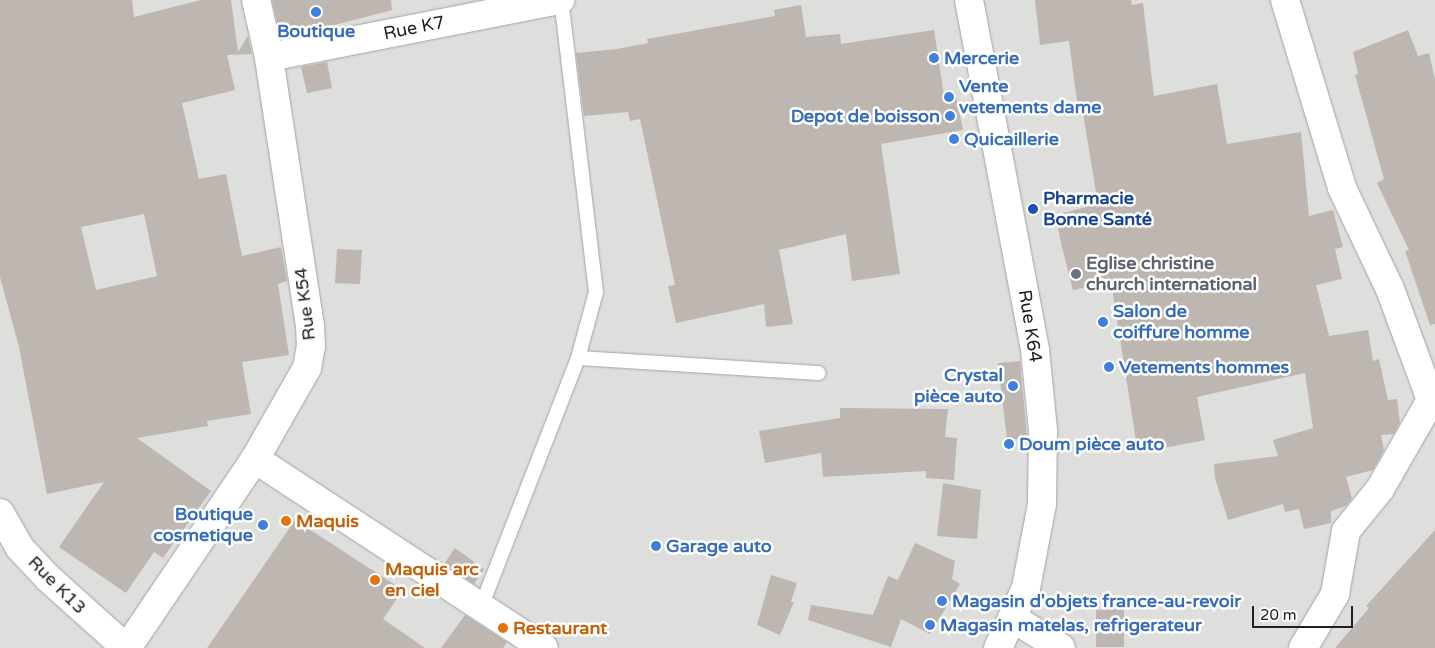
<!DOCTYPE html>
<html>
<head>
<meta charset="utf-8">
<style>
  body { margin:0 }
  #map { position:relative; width:1435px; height:648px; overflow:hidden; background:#f0ede8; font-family:"Varela Round",sans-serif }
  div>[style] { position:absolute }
  .residential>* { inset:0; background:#dededd }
  .building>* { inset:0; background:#bdb6b1 }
  .roads { filter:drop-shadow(0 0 1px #a4a4a4) drop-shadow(0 0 1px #a4a4a4) }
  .service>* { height:14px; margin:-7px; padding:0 7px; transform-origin:7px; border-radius:7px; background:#fff }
  .minor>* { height:28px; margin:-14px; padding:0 14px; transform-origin:14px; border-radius:14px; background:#fff }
  .tertiary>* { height:28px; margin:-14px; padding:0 14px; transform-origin:14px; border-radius:14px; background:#fff }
  .dots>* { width:14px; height:14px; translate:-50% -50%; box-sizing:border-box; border:2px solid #fff; border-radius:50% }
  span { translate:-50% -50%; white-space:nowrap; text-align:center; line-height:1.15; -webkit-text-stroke:5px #fff; paint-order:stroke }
  .street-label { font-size:18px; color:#202020 }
  .shop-label { font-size:18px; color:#366cbe; font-weight:700 }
  .left { translate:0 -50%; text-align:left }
  .right { translate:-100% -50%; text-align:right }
  .transit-label { font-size:18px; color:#164399; font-weight:700 }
  .worship-label { font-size:18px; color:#5b616d; font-weight:700 }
  .food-label { font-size:18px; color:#c56008; font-weight:700 }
  .scale { position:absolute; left:1252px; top:606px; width:101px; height:22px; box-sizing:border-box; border:2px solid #202020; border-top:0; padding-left:6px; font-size:15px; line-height:18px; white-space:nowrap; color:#202020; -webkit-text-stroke:4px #fff; paint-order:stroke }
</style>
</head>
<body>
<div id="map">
  <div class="residential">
    <i style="clip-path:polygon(0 0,1435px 0,1435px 648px,0 648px)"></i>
  </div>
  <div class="building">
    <i style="clip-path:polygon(evenodd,0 0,132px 0,134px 17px,201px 0,231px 0,238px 52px,248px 36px,252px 54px,227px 55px,235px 90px,182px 103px,199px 179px,226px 174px,242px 256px,281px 247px,287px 281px,278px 284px,289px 355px,242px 362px,251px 414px,207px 421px,208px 426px,137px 438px,211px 491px,163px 558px,154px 552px,126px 593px,59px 547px,104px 482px,47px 494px,19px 347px,0 277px,0 0,144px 214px,157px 276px,96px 290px,81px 227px,144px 214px)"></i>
    <i style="clip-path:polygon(272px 0,391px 0,392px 10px,281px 39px)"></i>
    <i style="clip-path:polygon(1035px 0,1131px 0,1132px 5px,1143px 3px,1154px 96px,1217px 84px,1227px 144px,1301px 132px,1309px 216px,1333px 210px,1343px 247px,1335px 249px,1342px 279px,1316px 285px,1329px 336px,1368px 330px,1373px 361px,1379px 359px,1388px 400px,1397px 399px,1400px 422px,1394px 434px,1381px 435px,1384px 450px,1373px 470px,1346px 477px,1352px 498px,1346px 506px,1331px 511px,1331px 523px,1304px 529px,1299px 509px,1285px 512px,1283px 504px,1228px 520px,1215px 478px,1214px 464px,1278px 456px,1273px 440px,1313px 428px,1305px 373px,1197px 397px,1205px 440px,1138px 453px,1111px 282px,1073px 290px,1062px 247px,1055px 215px,1098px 204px,1081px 101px,1077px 102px,1069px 41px,1040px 45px)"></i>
    <i style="clip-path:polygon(801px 5px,806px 37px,840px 34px,841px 44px,934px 30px,944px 95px,955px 92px,963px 130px,881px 144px,900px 274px,852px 281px,846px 234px,779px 250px,793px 324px,766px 327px,764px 304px,676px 323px,668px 286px,675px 285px,640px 119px,630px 121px,628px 112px,584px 116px,576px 53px,617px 49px,648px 43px,647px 39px,775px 16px,774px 10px)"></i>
    <i style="clip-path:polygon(1408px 30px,1418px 56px,1429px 53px,1435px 80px,1435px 324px,1430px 325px,1405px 251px,1409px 250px,1377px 183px,1384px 179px,1355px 75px,1358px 74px,1353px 52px)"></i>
    <i style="clip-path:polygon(327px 62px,332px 88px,307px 93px,301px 67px)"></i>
    <i style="clip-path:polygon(337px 249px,362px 250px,360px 284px,335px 283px)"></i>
    <i style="clip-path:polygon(1020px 361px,1027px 438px,1007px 440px,998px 363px)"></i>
    <i style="clip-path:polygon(840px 408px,948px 409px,945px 437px,957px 438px,954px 480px,926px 478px,926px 471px,823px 477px,821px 453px,765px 463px,759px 431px,840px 418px)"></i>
    <i style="clip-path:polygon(943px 483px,981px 490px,977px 539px,937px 536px)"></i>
    <i style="clip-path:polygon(295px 520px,403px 590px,383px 619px,425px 648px,207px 648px)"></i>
    <i style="clip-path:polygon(1435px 530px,1435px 648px,1335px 648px,1369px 608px,1366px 606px)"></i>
    <i style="clip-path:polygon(915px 543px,955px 561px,952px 579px,960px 584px,930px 634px,901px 619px,891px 647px,808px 620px,811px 605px,873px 615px,888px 576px,898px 580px)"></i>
    <i style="clip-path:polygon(455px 548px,484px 569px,474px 584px,444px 564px)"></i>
    <i style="clip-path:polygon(771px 575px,797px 583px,791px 602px,794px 602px,780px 635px,757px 625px)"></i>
    <i style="clip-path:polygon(1124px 609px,1124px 647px,1096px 647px,1096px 610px)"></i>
    <i style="clip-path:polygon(465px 615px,507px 642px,503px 648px,441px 648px)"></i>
  </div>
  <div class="roads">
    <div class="service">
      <i style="left:578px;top:358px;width:241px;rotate:3.6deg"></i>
      <i style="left:481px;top:607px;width:267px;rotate:-68.7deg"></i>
      <i style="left:578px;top:358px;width:68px;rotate:-74.7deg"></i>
      <i style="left:596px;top:292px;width:294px;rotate:-96.8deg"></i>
    </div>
    <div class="minor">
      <i style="left:1285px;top:0;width:196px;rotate:73.1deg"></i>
      <i style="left:1342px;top:188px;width:112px;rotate:64.6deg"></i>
      <i style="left:1390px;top:289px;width:118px;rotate:69.7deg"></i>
      <i style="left:1431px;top:400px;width:5px;rotate:37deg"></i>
      <i style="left:269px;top:57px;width:297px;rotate:-11.1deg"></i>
      <i style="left:255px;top:459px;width:345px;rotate:33.2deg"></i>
      <i style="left:0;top:513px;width:40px;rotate:60.3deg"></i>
      <i style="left:20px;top:548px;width:41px;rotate:47deg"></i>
      <i style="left:48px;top:578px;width:105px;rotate:41.9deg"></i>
      <i style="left:1014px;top:619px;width:55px;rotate:31.7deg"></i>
      <i style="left:127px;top:648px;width:228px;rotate:-55.9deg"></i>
      <i style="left:255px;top:459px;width:105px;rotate:-60.3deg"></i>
      <i style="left:307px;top:368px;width:22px;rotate:-80deg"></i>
      <i style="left:311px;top:346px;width:20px;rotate:-93deg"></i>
      <i style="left:310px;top:326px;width:272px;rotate:-98.7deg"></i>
      <i style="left:269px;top:57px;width:58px;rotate:-102.8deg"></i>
      <i style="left:1303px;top:648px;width:63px;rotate:-59.3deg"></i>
      <i style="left:1335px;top:594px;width:64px;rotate:-80.1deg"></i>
      <i style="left:1346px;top:531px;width:54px;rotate:-51deg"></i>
      <i style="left:1380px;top:489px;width:103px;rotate:-60.2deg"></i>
    </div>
    <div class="tertiary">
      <i style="left:969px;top:0;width:356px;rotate:79.3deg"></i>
      <i style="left:1035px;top:350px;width:80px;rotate:84.3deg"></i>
      <i style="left:1043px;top:430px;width:74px;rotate:90.8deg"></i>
      <i style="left:1042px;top:504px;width:86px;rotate:100.8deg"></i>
      <i style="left:1026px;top:588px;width:66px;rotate:115deg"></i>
    </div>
  </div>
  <div class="dots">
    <i style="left:316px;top:12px;background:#3f7fe0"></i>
    <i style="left:934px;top:58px;background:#3f7fe0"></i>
    <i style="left:949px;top:97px;background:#3f7fe0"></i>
    <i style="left:950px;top:116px;background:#3f7fe0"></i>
    <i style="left:954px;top:139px;background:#3f7fe0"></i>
    <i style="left:1033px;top:209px;background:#1a4fb4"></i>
    <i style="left:1076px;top:274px;background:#6b7280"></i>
    <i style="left:1103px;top:322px;background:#3f7fe0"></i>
    <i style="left:1109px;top:367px;background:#3f7fe0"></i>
    <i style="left:1013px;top:386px;background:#3f7fe0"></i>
    <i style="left:1009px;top:444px;background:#3f7fe0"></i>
    <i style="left:286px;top:521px;background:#e8710a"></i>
    <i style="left:263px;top:525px;background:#3f7fe0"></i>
    <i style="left:656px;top:546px;background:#3f7fe0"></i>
    <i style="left:375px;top:580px;background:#e8710a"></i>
    <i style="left:942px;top:601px;background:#3f7fe0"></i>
    <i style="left:930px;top:625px;background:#3f7fe0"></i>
    <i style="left:503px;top:628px;background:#e8710a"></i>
  </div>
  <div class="street-label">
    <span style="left:414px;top:28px;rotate:-11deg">Rue K7</span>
    <span style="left:305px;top:304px;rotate:-97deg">Rue K54</span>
    <span style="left:1030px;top:326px;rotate:81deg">Rue K64</span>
    <span style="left:57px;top:585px;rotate:45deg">Rue K13</span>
  </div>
  <div class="shop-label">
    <span style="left:316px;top:31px">Boutique</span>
    <span class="left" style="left:944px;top:58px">Mercerie</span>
    <span class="left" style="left:959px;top:97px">Vente<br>vetements dame</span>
    <span class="right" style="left:940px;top:116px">Depot de boisson</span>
    <span class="left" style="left:964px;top:139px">Quicaillerie</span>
    <span class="left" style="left:1113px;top:322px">Salon de<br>coiffure homme</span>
    <span class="left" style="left:1119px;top:367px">Vetements hommes</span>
    <span class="right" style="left:1003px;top:386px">Crystal<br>pièce auto</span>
    <span class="left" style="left:1019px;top:444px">Doum pièce auto</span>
    <span class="right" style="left:253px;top:525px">Boutique<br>cosmetique</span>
    <span class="left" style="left:666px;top:546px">Garage auto</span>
    <span class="left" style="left:952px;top:601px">Magasin d'objets france-au-revoir</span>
    <span class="left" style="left:940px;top:625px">Magasin matelas, refrigerateur</span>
  </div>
  <div class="transit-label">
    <span class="left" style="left:1043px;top:209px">Pharmacie<br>Bonne Santé</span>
  </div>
  <div class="worship-label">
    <span class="left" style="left:1086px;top:274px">Eglise christine<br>church international</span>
  </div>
  <div class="food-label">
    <span class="left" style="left:296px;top:521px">Maquis</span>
    <span class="left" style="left:385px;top:580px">Maquis arc<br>en ciel</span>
    <span class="left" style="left:513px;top:628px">Restaurant</span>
  </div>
  <div class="scale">20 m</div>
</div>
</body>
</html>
